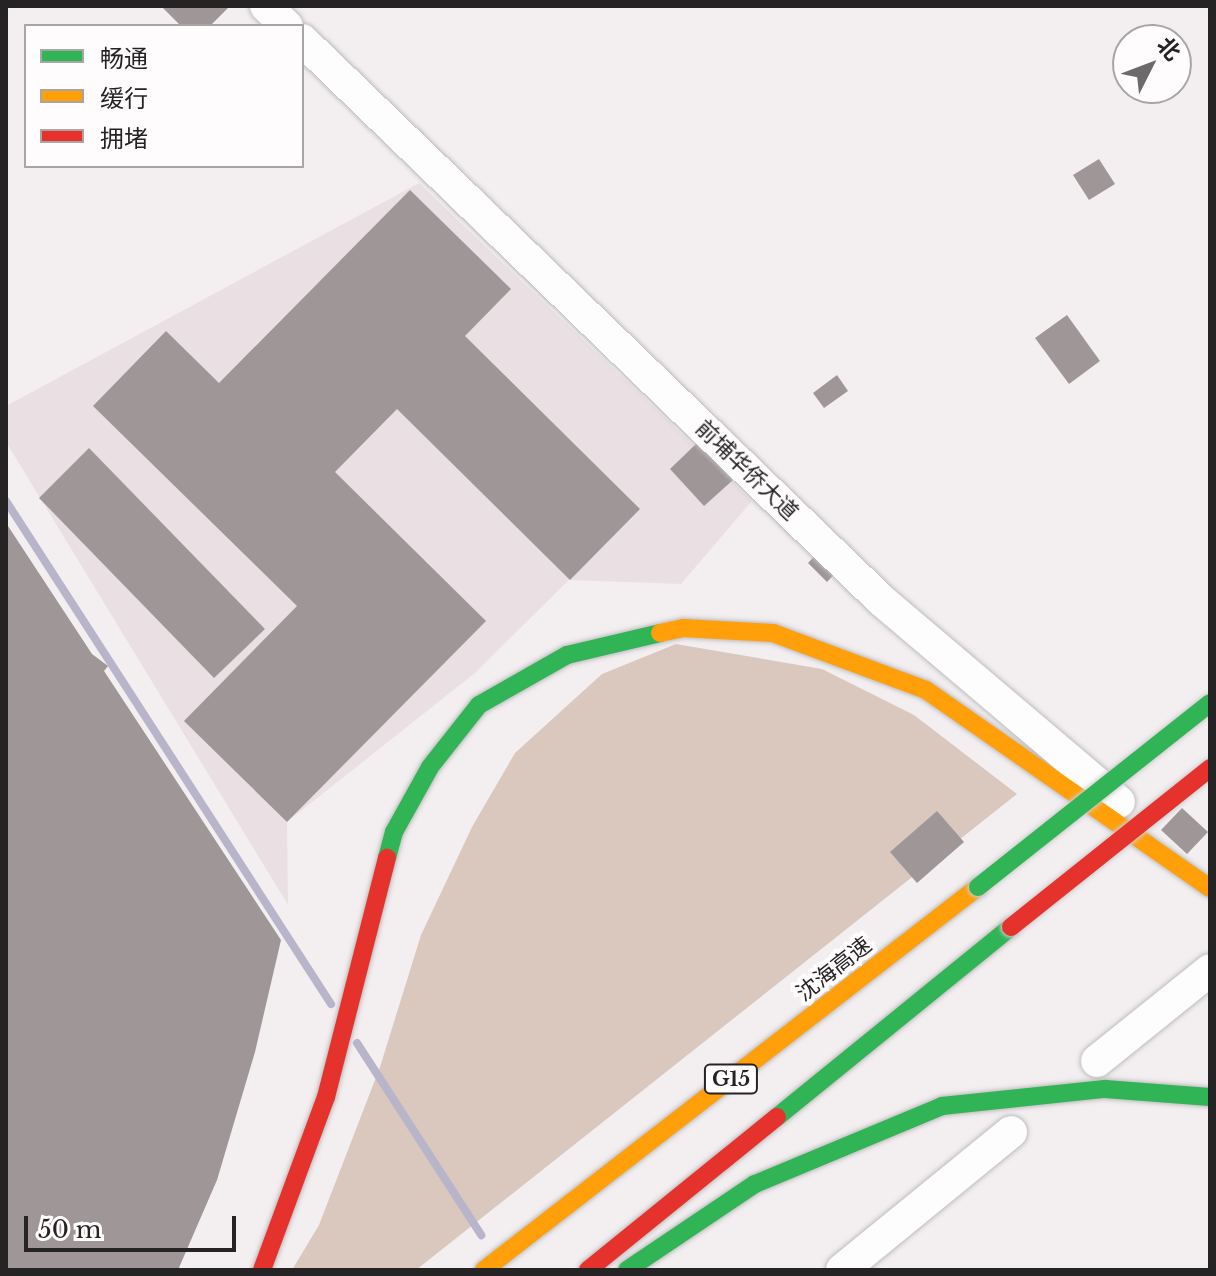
<!DOCTYPE html>
<html>
<head>
<meta charset="utf-8">
<style>
  body { margin:0 }
  #map { position:relative; width:1216px; height:1276px; overflow:hidden; background:#f3eff1; font-family:"Libre Baskerville","Noto Sans SC",serif }
  div>[style] { position:absolute }
  .built>* { inset:0; background:#eae0e4 }
  .forest>* { inset:0; background:#dac8bf }
  .stream>* { height:8px; margin:-4px; padding:0 4px; transform-origin:4px; border-radius:4px; background:#b8b4ca }
  .building>* { inset:0; background:#9e9697 }
  .roads { filter:drop-shadow(0 0 2px #bfbcbd) drop-shadow(0 0 2px #bfbcbd) }
  .street>* { height:32px; margin:-16px; padding:0 16px; transform-origin:16px; border-radius:16px; background:#fdfdfd }
  .fast>* { height:18px; margin:-9px; padding:0 9px; transform-origin:9px; border-radius:9px; background:#30b455 }
  .slow>* { height:18px; margin:-9px; padding:0 9px; transform-origin:9px; border-radius:9px; background:#ff9f0a }
  .jam>* { height:18px; margin:-9px; padding:0 9px; transform-origin:9px; border-radius:9px; background:#e5322d }
  .bridges { filter:drop-shadow(0 0 2px #cfcdce) drop-shadow(0 0 2px #cfcdce) }
  .fast-bridge>* { height:18px; margin:-9px; padding:0 9px; transform-origin:9px; border-radius:9px; background:#30b455 }
  .jam-bridge>* { height:18px; margin:-9px; padding:0 9px; transform-origin:9px; border-radius:9px; background:#e5322d }
  span { translate:-50% -50%; white-space:nowrap; text-align:center; line-height:1.15; -webkit-text-stroke:8px #fffcfd; paint-order:stroke }
  .shield-label span { padding:2px 6px; background:#fffcfd; border:2px solid; border-radius:6px; -webkit-text-stroke-width:0 }
  .shield-label { font-size:20px; color:#252323; font-weight:700 }
  .street-label { font-size:22px; color:#252323 }
  .frame { position:absolute; inset:0; border:8px solid #252323; pointer-events:none }
  .legend { position:absolute; left:24px; top:24px; width:280px; height:144px; box-sizing:border-box; background:#fffcfd; border:2px solid #a8a5a6; margin:0; padding:10px 14px; list-style:none; font-size:24px; color:#252323 }
  .legend li { display:flex; align-items:center; gap:16px; height:40px }
  .legend b { width:40px; border:2px solid #a8a5a6 }
  .north { position:absolute; left:1112px; top:24px; width:80px; height:80px; box-sizing:border-box; background:#fffcfd; border:2px solid #a8a5a6; border-radius:50%; rotate:48deg; font-size:22px; font-weight:700; line-height:32px; text-align:center; color:#252323 }
  .north::after { content:''; display:block; margin:auto; width:28px; height:36px; background:#6d6a6b; clip-path:polygon(50% 0,100% 100%,50% 72%,0 100%) }
  .scale { position:absolute; left:24px; top:1216px; width:212px; height:36px; box-sizing:border-box; border:4px solid #252323; border-top:0; padding-left:10px; font-size:24px; line-height:28px; white-space:nowrap; color:#252323; -webkit-text-stroke:6px #fffcfd; paint-order:stroke }
</style>
</head>
<body>
<div id="map">
  <div class="built">
    <i style="clip-path:polygon(419px 183px,752px 501px,681px 584px,569px 580px,475px 673px,287px 822px,288px 905px,6px 442px,6px 406px)"></i>
  </div>
  <div class="forest">
    <i style="clip-path:polygon(676px 644px,822px 669px,914px 715px,1017px 794px,416px 1270px,292px 1270px,319px 1225px,380px 1067px,421px 935px,472px 827px,515px 753px,602px 674px)"></i>
  </div>
  <div class="stream">
    <i style="left:6px;top:501px;width:599px;rotate:57.13deg"></i>
    <i style="left:357px;top:1043px;width:229px;rotate:57.1deg"></i>
  </div>
  <div class="building">
    <i style="clip-path:polygon(161px 6px,230px 6px,210px 26px,181px 26px)"></i>
    <i style="clip-path:polygon(1099px 159px,1115px 184px,1089px 200px,1073px 175px)"></i>
    <i style="clip-path:polygon(410px 190px,511px 289px,465px 336px,640px 509px,570px 580px,397px 409px,335px 472px,486px 621px,287px 822px,184px 721px,297px 606px,93px 406px,166px 331px,219px 383px)"></i>
    <i style="clip-path:polygon(1067px 315px,1100px 361px,1069px 384px,1035px 338px)"></i>
    <i style="clip-path:polygon(837px 375px,848px 391px,824px 408px,813px 393px)"></i>
    <i style="clip-path:polygon(698px 442px,733px 480px,704px 506px,670px 469px)"></i>
    <i style="clip-path:polygon(89px 448px,265px 629px,214px 678px,39px 498px)"></i>
    <i style="clip-path:polygon(6px 523px,92px 654px,108px 666px,104px 671px,281px 940px,255px 1052px,217px 1180px,178px 1270px,6px 1270px)"></i>
    <i style="clip-path:polygon(824px 546px,844px 564px,827px 582px,808px 563px)"></i>
    <i style="clip-path:polygon(1182px 808px,1208px 832px,1187px 854px,1161px 830px)"></i>
    <i style="clip-path:polygon(937px 811px,964px 842px,917px 883px,890px 852px)"></i>
  </div>
  <div class="roads">
    <div class="street">
      <i style="left:266px;top:6px;width:29px;rotate:44deg"></i>
      <i style="left:302px;top:40px;width:806px;rotate:44.04deg"></i>
      <i style="left:881px;top:600px;width:312px;rotate:40.3deg"></i>
      <i style="left:1097px;top:1061px;width:145px;rotate:-38.8deg"></i>
      <i style="left:842px;top:1270px;width:218px;rotate:-39.2deg"></i>
    </div>
    <div class="fast">
      <i style="left:387px;top:858px;width:27px;rotate:-75deg"></i>
      <i style="left:394px;top:832px;width:74px;rotate:-61deg"></i>
      <i style="left:430px;top:767px;width:79px;rotate:-51.7deg"></i>
      <i style="left:479px;top:705px;width:101px;rotate:-29.6deg"></i>
      <i style="left:567px;top:655px;width:96px;rotate:-13.3deg"></i>
      <i style="left:777px;top:1117px;width:301px;rotate:-39.1deg"></i>
      <i style="left:627px;top:1270px;width:154px;rotate:-33.9deg"></i>
      <i style="left:755px;top:1184px;width:203px;rotate:-22.6deg"></i>
      <i style="left:942px;top:1106px;width:164px;rotate:-6deg"></i>
      <i style="left:1105px;top:1089px;width:105px;rotate:4.4deg"></i>
    </div>
    <div class="slow">
      <i style="left:660px;top:633px;width:24px;rotate:-12deg"></i>
      <i style="left:683px;top:628px;width:90px;rotate:3.2deg"></i>
      <i style="left:773px;top:633px;width:163px;rotate:20.4deg"></i>
      <i style="left:926px;top:690px;width:346px;rotate:34.9deg"></i>
      <i style="left:484px;top:1270px;width:625px;rotate:-37.79deg"></i>
    </div>
    <div class="jam">
      <i style="left:262px;top:1270px;width:184px;rotate:-69.7deg"></i>
      <i style="left:326px;top:1097px;width:247px;rotate:-75.7deg"></i>
      <i style="left:588px;top:1270px;width:243px;rotate:-39deg"></i>
    </div>
  </div>
  <div class="bridges">
    <div class="fast-bridge">
      <i style="left:978px;top:887px;width:296px;rotate:-38.4deg"></i>
    </div>
    <div class="jam-bridge">
      <i style="left:1011px;top:927px;width:255px;rotate:-38.6deg"></i>
    </div>
  </div>
  <div class="shield-label">
    <span style="left:731px;top:1079px">G15</span>
  </div>
  <div class="street-label">
    <span style="left:747px;top:470px;rotate:44deg">前埔华侨大道</span>
    <span style="left:834px;top:969px;rotate:-38deg">沈海高速</span>
  </div>
  <div class="frame"></div>
  <ul class="legend">
  <li><b style="height:10px;background:#30b455"></b>畅通</li>
  <li><b style="height:10px;background:#ff9f0a"></b>缓行</li>
  <li><b style="height:10px;background:#e5322d"></b>拥堵</li>
  </ul>
  <div class="north">北</div>
  <div class="scale">50 m</div>
</div>
</body>
</html>
